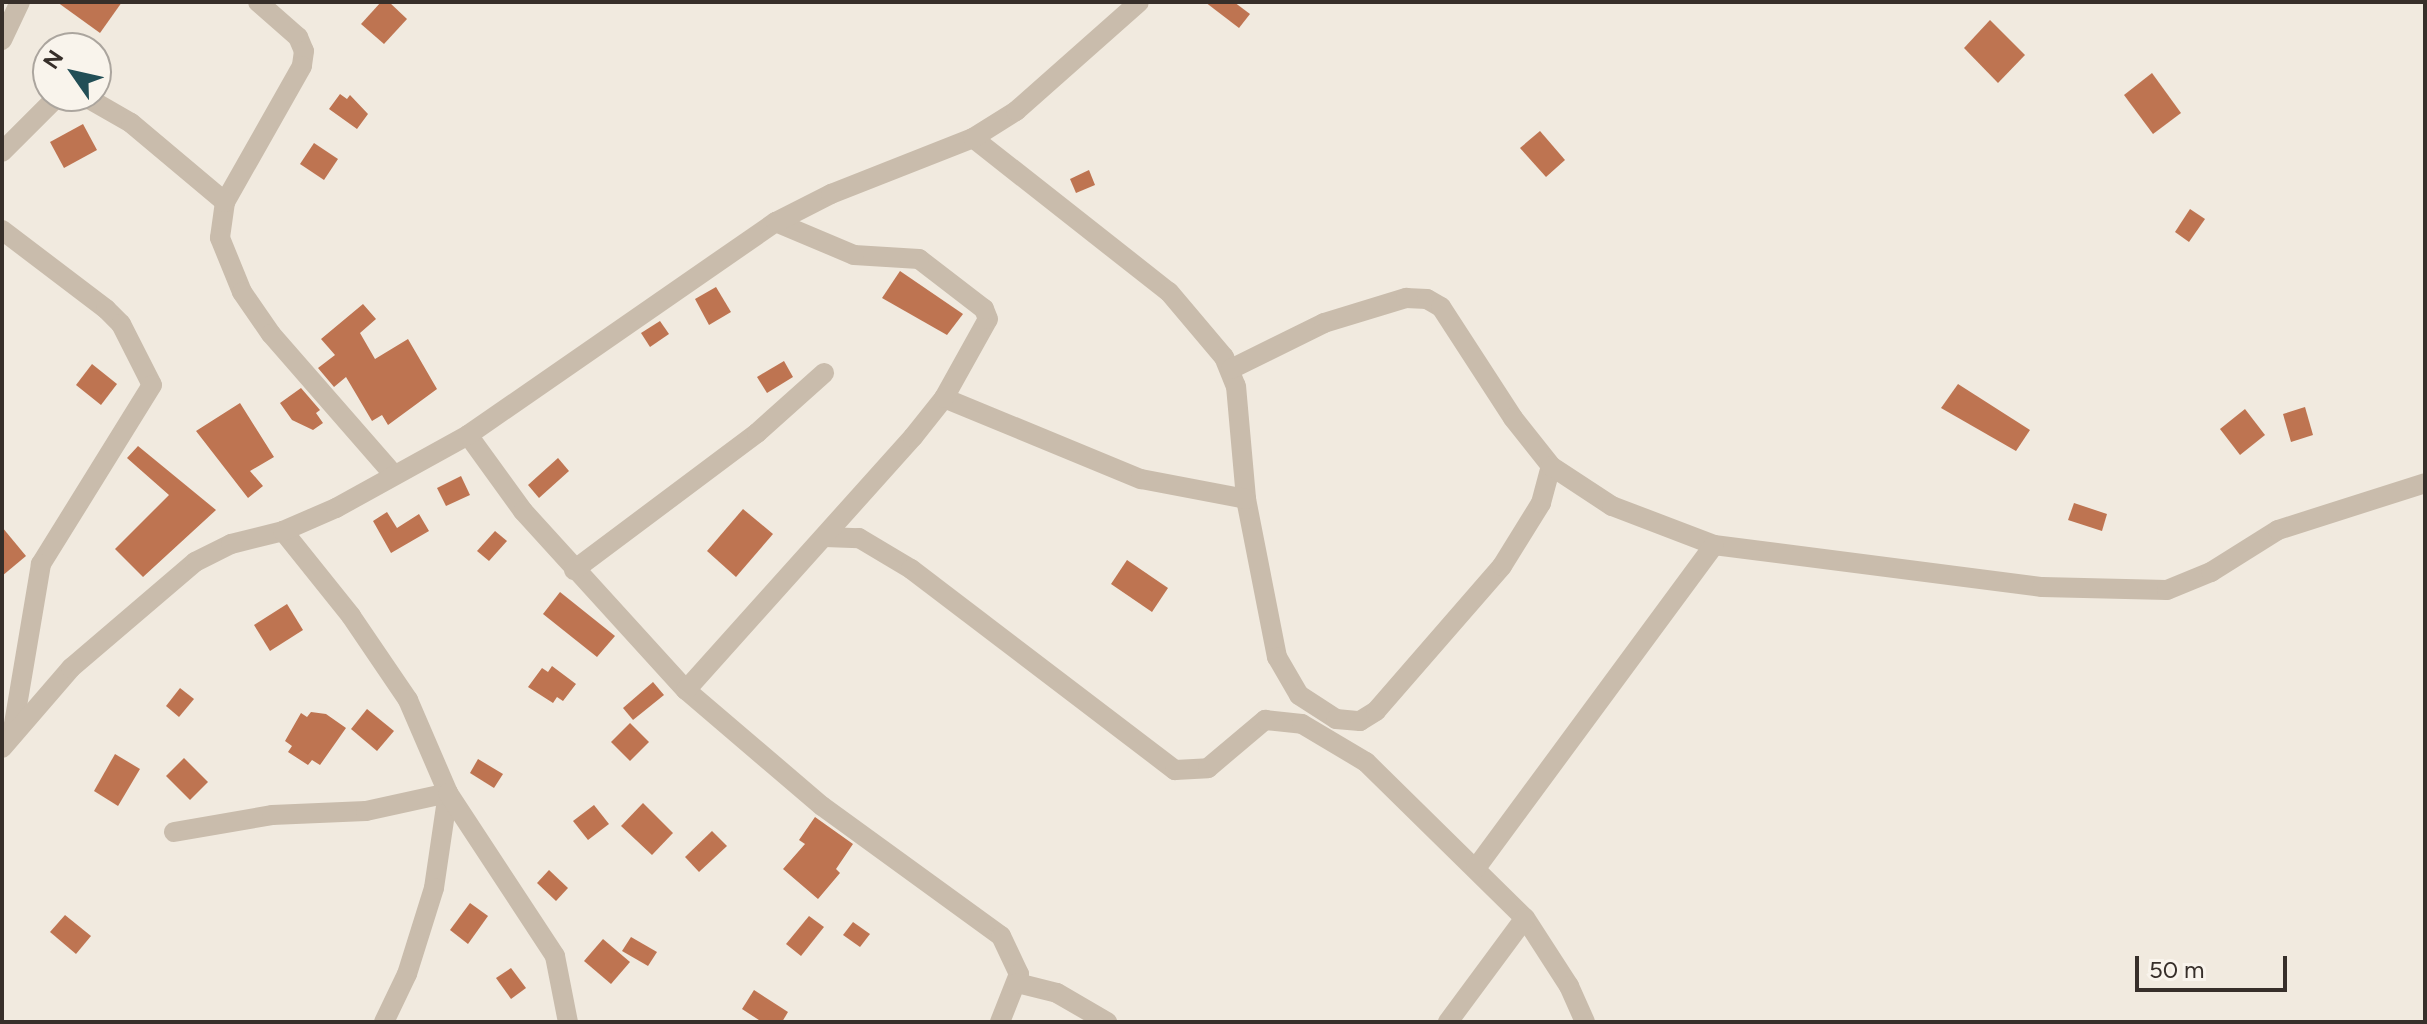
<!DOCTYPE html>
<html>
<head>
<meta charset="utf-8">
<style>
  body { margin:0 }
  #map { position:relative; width:2427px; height:1024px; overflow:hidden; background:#f1eadf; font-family:Figtree,sans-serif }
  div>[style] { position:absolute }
  .building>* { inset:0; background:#be7451 }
  .minor>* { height:20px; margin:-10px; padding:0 10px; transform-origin:10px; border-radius:10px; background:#c9bcac }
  span { translate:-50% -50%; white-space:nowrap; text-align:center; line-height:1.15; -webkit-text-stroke:6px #f9f4ec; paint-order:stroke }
  .frame { position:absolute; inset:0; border:4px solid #372f2a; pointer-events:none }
  .north { position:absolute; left:32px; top:32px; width:80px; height:80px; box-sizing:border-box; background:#f9f4ec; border:2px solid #aba59e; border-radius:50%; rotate:304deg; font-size:22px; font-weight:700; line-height:32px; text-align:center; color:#372f2a }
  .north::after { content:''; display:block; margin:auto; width:28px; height:36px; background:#224e56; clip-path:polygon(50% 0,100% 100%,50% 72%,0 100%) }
  .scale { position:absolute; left:2135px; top:956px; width:152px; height:36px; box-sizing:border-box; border:4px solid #372f2a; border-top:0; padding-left:10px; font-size:24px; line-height:28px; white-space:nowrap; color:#372f2a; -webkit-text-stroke:6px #f9f4ec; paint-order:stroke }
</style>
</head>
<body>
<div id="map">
  <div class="building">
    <i style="clip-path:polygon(57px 2px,122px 2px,100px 33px)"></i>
    <i style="clip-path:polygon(381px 2px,389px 2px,407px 19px,384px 44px,361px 24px)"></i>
    <i style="clip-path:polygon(1205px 2px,1234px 2px,1250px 14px,1239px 28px)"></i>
    <i style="clip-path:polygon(1990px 20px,2025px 55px,1998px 83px,1964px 48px)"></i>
    <i style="clip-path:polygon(2152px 73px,2181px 113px,2153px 134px,2124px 95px)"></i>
    <i style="clip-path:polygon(340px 94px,347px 99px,350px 95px,368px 114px,357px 129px,329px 109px)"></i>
    <i style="clip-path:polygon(83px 124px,97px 150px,64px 168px,50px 142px)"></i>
    <i style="clip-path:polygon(1540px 131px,1565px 160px,1546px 177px,1520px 148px)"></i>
    <i style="clip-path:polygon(314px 143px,338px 159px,324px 180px,300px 164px)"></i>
    <i style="clip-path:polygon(1089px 170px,1095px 185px,1076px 193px,1070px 179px)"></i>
    <i style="clip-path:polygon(2190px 209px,2205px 219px,2189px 242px,2175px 232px)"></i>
    <i style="clip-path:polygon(900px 271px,963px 314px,947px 335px,882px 298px)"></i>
    <i style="clip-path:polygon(716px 287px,731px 312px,709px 325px,695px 299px)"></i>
    <i style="clip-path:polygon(363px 304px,376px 319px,360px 333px,375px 359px,408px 339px,437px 389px,388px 425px,382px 415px,372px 421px,346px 377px,334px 387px,318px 368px,335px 355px,321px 339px)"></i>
    <i style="clip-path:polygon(660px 321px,669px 334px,650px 347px,641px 333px)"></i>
    <i style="clip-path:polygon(784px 361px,793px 377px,767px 393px,757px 377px)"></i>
    <i style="clip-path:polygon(92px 364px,117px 384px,101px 405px,76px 385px)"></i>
    <i style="clip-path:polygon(1958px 384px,2030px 430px,2016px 451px,1941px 408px)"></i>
    <i style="clip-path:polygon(301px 388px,320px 410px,316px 413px,323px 423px,313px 430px,292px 420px,280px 403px)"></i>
    <i style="clip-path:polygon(240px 403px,274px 457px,250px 471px,263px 486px,248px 498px,196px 431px)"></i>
    <i style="clip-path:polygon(2305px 407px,2313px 435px,2291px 442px,2283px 414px)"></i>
    <i style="clip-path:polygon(2245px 409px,2265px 435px,2240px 455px,2220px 429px)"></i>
    <i style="clip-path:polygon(138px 446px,216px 510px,143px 577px,115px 549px,169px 495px,127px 458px)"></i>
    <i style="clip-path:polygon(558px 458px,569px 471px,539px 498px,528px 485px)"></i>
    <i style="clip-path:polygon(461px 476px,470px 495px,446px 506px,437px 488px)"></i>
    <i style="clip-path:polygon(2074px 503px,2107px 514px,2102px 531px,2068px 520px)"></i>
    <i style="clip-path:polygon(743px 509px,773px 534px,736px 577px,707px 551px)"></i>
    <i style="clip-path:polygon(387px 512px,397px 528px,419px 514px,429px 531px,391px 553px,373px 521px)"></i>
    <i style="clip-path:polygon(2px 527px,26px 556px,2px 576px)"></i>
    <i style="clip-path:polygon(495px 531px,507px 541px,489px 561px,477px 551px)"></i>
    <i style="clip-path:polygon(1127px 560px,1168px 588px,1152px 612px,1111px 584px)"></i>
    <i style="clip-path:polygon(560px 592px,615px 636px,597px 657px,543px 614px)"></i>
    <i style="clip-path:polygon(287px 604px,303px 630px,270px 651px,254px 625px)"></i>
    <i style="clip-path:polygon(552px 666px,576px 684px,563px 701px,557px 697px,553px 703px,528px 687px,542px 668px,548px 672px)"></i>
    <i style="clip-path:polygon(653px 682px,664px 695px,633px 720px,623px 708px)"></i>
    <i style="clip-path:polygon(180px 688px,194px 699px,179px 717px,166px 706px)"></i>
    <i style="clip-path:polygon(367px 709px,394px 731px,377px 751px,351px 729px)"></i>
    <i style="clip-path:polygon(311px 712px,326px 714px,346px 728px,320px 765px,312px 760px,308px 765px,288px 752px,292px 746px,285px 741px,301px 713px,307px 717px)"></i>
    <i style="clip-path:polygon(630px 723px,649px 742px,630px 761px,611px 742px)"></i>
    <i style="clip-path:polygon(115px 754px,140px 769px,118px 806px,94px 791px)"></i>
    <i style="clip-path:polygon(184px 758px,208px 782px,190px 800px,166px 776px)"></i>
    <i style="clip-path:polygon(478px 759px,503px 774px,494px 788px,470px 773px)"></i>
    <i style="clip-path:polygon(643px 803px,673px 833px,652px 855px,621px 826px)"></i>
    <i style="clip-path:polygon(594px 805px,609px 824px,588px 840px,573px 821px)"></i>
    <i style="clip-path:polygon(815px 817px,853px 844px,836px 869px,840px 873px,818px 899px,783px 869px,805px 844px,799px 840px)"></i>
    <i style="clip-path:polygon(712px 831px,727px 846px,699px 872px,685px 857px)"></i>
    <i style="clip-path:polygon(549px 870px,568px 888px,556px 901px,537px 883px)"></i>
    <i style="clip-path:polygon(470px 903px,488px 916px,468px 944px,450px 930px)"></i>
    <i style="clip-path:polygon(65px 915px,91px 936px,76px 954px,50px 932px)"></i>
    <i style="clip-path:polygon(809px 916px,824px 927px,801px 956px,786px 944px)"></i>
    <i style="clip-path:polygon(853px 922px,870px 934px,860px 947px,843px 935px)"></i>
    <i style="clip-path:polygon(631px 937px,657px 952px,648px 966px,622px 951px)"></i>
    <i style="clip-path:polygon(603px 939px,630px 962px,611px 984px,584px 961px)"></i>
    <i style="clip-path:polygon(511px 968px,526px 988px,511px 999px,496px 978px)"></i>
    <i style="clip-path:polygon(754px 990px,788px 1012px,782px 1022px,762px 1022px,742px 1009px)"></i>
  </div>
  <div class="minor">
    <i style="left:258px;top:2px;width:53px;rotate:41.2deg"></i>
    <i style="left:298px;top:37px;width:15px;rotate:67deg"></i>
    <i style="left:304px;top:51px;width:15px;rotate:98deg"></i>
    <i style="left:302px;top:66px;width:156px;rotate:119.5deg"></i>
    <i style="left:225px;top:202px;width:36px;rotate:98deg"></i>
    <i style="left:220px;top:238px;width:58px;rotate:67.8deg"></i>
    <i style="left:242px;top:292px;width:51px;rotate:55.4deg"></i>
    <i style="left:271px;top:334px;width:187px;rotate:48.9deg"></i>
    <i style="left:2px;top:40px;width:42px;rotate:-64.7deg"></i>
    <i style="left:84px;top:96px;width:54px;rotate:29.9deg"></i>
    <i style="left:131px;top:123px;width:123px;rotate:40deg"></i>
    <i style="left:973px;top:138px;width:249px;rotate:38.2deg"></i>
    <i style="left:1169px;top:292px;width:85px;rotate:49.8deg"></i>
    <i style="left:1224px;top:357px;width:31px;rotate:68deg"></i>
    <i style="left:1236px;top:386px;width:113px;rotate:84.9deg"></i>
    <i style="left:1246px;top:499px;width:161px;rotate:78.9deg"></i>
    <i style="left:1277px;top:657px;width:44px;rotate:59.9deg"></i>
    <i style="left:1299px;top:695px;width:44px;rotate:33deg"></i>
    <i style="left:1336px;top:719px;width:24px;rotate:5deg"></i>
    <i style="left:1360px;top:721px;width:19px;rotate:-32deg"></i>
    <i style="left:1376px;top:711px;width:192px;rotate:-49deg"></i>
    <i style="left:1502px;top:566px;width:74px;rotate:-58.2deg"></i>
    <i style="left:1541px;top:503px;width:38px;rotate:-75deg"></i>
    <i style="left:2px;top:152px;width:79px;rotate:-45deg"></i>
    <i style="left:2px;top:230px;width:131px;rotate:37.2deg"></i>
    <i style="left:106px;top:309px;width:21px;rotate:45deg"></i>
    <i style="left:121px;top:324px;width:68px;rotate:63.1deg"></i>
    <i style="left:152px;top:385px;width:211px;rotate:121.8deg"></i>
    <i style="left:41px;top:564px;width:174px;rotate:99.6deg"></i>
    <i style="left:1231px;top:369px;width:104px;rotate:-26.3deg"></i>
    <i style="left:1324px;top:323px;width:86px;rotate:-17deg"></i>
    <i style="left:1406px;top:298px;width:21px;rotate:3deg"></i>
    <i style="left:1427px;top:299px;width:16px;rotate:30deg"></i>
    <i style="left:1441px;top:307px;width:132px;rotate:57deg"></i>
    <i style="left:1513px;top:418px;width:61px;rotate:51.6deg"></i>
    <i style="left:1551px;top:466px;width:73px;rotate:33.3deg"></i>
    <i style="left:1612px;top:506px;width:109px;rotate:20.9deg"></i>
    <i style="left:1714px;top:545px;width:331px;rotate:7.3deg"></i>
    <i style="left:2042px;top:587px;width:125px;rotate:1.4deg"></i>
    <i style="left:2167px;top:590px;width:48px;rotate:-22.2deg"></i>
    <i style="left:2211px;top:572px;width:79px;rotate:-32.1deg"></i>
    <i style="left:2278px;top:530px;width:154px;rotate:-17.7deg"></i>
    <i style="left:944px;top:398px;width:213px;rotate:22.4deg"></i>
    <i style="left:1141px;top:479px;width:107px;rotate:10.8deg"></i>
    <i style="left:468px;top:435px;width:94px;rotate:54.1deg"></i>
    <i style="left:523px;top:511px;width:242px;rotate:47.7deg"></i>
    <i style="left:686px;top:690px;width:179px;rotate:40.5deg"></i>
    <i style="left:822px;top:806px;width:221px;rotate:36deg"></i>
    <i style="left:1001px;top:936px;width:42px;rotate:64.7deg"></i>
    <i style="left:1019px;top:974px;width:52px;rotate:111.6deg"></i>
    <i style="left:283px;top:531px;width:109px;rotate:51.3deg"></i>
    <i style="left:351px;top:616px;width:102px;rotate:55.8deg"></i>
    <i style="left:408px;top:700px;width:101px;rotate:66.7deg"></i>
    <i style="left:448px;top:793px;width:96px;rotate:98.4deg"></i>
    <i style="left:434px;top:888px;width:90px;rotate:107.4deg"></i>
    <i style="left:407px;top:974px;width:53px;rotate:115.6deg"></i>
    <i style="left:825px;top:537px;width:34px;rotate:2deg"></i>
    <i style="left:859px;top:538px;width:61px;rotate:30.8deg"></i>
    <i style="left:911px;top:569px;width:332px;rotate:37.3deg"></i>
    <i style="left:1175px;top:770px;width:33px;rotate:-3deg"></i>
    <i style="left:1208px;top:768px;width:75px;rotate:-40.1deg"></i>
    <i style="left:1265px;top:720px;width:37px;rotate:6deg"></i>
    <i style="left:1302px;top:724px;width:74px;rotate:30.7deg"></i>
    <i style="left:1366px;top:762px;width:223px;rotate:44.5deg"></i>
    <i style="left:1525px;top:918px;width:81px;rotate:57.1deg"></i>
    <i style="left:1569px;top:986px;width:39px;rotate:66deg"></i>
    <i style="left:574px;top:570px;width:229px;rotate:-36.8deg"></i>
    <i style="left:757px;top:433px;width:90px;rotate:-41.8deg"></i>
    <i style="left:686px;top:690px;width:340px;rotate:-48.1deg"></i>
    <i style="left:913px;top:437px;width:50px;rotate:-51.5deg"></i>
    <i style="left:944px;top:398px;width:90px;rotate:-60.9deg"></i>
    <i style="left:988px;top:319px;width:11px;rotate:-112deg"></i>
    <i style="left:984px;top:309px;width:82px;rotate:-142.4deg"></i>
    <i style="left:919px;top:259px;width:65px;rotate:-176.5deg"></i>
    <i style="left:854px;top:255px;width:85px;rotate:-157.1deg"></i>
    <i style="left:2px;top:748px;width:106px;rotate:-49.2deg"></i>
    <i style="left:71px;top:668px;width:163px;rotate:-40.5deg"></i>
    <i style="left:195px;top:562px;width:40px;rotate:-26.6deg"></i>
    <i style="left:231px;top:544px;width:54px;rotate:-14deg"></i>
    <i style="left:283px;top:531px;width:58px;rotate:-23.5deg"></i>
    <i style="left:336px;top:508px;width:151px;rotate:-28.9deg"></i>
    <i style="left:468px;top:435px;width:374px;rotate:-34.7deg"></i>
    <i style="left:776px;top:222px;width:62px;rotate:-27deg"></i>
    <i style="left:831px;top:194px;width:153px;rotate:-21.5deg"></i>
    <i style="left:973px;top:138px;width:51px;rotate:-32.1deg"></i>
    <i style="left:1016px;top:111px;width:164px;rotate:-41.5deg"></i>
    <i style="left:174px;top:832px;width:99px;rotate:-9.8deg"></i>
    <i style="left:272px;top:815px;width:94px;rotate:-2.4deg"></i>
    <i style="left:366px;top:811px;width:84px;rotate:-12.4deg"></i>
    <i style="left:448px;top:793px;width:195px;rotate:56.7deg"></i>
    <i style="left:555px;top:956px;width:67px;rotate:78.9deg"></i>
    <i style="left:1476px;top:868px;width:401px;rotate:-53.6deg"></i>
    <i style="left:1017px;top:983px;width:41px;rotate:14deg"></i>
    <i style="left:1057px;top:993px;width:58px;rotate:30.1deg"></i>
    <i style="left:1448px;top:1022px;width:129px;rotate:-53.5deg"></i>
  </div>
  <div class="frame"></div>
  <div class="north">N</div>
  <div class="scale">50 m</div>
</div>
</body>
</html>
